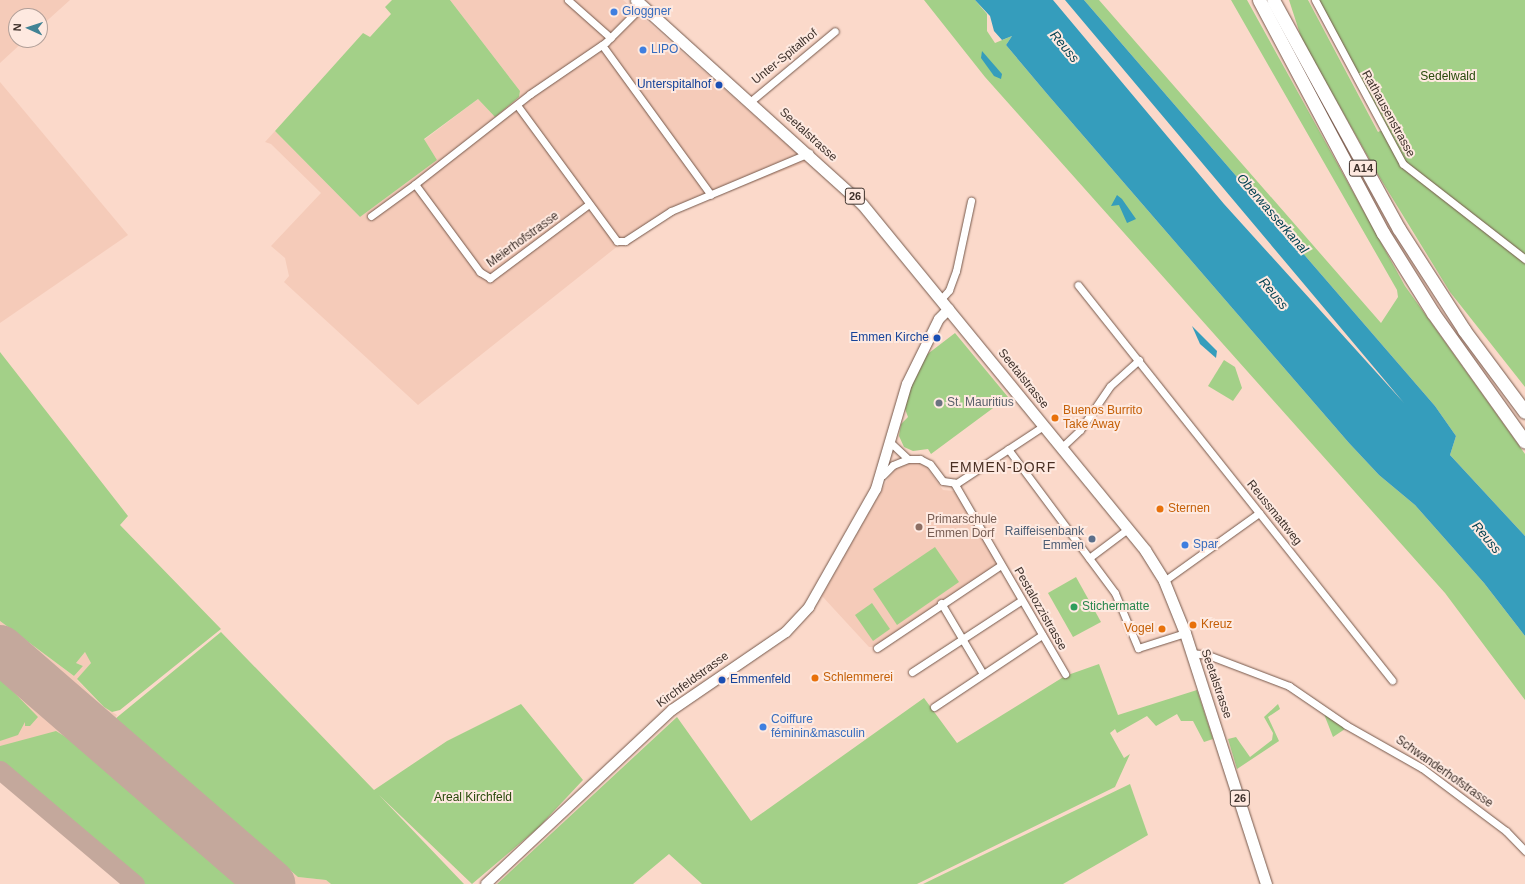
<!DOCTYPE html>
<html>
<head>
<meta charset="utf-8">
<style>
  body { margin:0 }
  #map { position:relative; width:1525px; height:884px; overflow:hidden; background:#fbd9ca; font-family:Arial,sans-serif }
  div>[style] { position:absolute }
  .built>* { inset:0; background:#f5cbb9 }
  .green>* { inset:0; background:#a3d088 }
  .water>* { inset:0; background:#359dbc }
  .taxiway>* { height:19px; margin:-9.5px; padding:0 9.5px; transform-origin:9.5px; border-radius:9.5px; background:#c4a89c }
  .runway>* { height:48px; margin:-24px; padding:0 24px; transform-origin:24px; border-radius:24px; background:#c4a89c }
  .roads { filter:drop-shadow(0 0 1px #75584b) drop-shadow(0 0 1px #75584b) }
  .street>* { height:7px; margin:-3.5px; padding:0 3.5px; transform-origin:3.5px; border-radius:3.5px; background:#fff }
  .secondary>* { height:10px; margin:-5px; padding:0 5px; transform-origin:5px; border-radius:5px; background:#fff }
  .primary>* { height:11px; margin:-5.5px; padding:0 5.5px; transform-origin:5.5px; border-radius:5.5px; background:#fff }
  .highway>* { height:13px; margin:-6.5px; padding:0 6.5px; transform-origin:6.5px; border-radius:6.5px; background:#fff }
  .dots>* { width:11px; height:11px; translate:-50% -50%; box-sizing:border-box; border:2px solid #fee9e0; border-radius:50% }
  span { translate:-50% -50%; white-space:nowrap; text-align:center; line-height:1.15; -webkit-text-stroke:4px #fee9e0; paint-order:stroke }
  .shield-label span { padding:1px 3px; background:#fee9e0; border:1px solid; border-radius:3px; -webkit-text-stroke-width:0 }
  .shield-label { font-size:11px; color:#3e312b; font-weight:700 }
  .shop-label { font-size:12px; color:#366cbe }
  .left { translate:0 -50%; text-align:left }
  .street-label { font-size:12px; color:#3e312b }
  .park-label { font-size:12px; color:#28490b }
  .transit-label { font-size:12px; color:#164399 }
  .right { translate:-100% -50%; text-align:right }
  .worship-label { font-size:12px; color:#5b616d }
  .food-label { font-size:12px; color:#c56008 }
  .education-label { font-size:12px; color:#785e54 }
  .service-label { font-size:12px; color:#4e5e75 }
  .leisure-label { font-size:12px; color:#27864d }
  .water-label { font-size:13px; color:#034252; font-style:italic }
  .quarter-label { font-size:14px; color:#4a3024; letter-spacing:1px }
  .north { position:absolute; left:8px; top:8px; width:40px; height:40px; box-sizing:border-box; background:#fee9e0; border:1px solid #b19f98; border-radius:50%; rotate:273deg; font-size:11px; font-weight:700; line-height:16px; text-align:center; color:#3e312b }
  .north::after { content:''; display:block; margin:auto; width:14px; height:18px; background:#418395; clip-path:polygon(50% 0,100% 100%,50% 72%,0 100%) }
</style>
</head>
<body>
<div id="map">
  <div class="built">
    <i style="clip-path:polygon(0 0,70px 0,40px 27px,40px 16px,16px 16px,16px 40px,25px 40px,0 63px)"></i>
    <i style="clip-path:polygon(450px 0,623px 0,807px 162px,670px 214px,629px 245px,619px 245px,418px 405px,284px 282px,289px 276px,285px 258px,271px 246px,321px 193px,271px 144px,265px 142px,275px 131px,360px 217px,437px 160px,424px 140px,478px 99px,493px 115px,519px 97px,520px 91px)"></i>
    <i style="clip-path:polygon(0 82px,128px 235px,0 323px)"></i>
    <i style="clip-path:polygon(915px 462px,925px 465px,943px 490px,954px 491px,999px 563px,874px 647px,869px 647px,822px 596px,889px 477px,898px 466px)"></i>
    <i style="clip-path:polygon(0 621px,74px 676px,83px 666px,76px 663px,85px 652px,90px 655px,91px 663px,77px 680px,103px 706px,117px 715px,115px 719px,298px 877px,326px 880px,331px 884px,128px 884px,0 776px)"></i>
  </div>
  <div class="green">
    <i style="clip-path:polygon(392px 0,450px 0,520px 91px,519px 97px,495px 117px,478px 99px,424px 139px,437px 160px,360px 217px,275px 131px,363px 33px,370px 37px,391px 14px,385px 7px)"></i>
    <i style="clip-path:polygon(924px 0,975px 0,987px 14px,987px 31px,995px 43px,1012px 36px,1006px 45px,1048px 95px,1349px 443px,1379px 475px,1415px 505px,1484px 583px,1525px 636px,1525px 700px,1445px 593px,985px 77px)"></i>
    <i style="clip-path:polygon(1084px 0,1099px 0,1381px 323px,1398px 297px,1397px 290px,1231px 0,1247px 0,1405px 286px,1525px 454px,1525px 536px,1450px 455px,1456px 436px,1435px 406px)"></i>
    <i style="clip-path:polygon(1289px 0,1308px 0,1378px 132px,1386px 128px,1318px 0,1525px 0,1525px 387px,1450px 292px,1380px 178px,1302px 40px)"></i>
    <i style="clip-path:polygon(955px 333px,1008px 397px,931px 454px,928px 449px,913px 451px,904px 447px,899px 436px,901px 424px,908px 417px,905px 409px,910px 388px,925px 356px)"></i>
    <i style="clip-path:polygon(0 352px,128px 516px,120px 525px,221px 629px,120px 710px,112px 712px,104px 707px,77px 679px,91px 663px,85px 652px,76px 663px,83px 666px,74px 676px,0 621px)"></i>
    <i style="clip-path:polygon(1224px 360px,1235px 367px,1242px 388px,1233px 401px,1208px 386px)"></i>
    <i style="clip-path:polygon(935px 547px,959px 582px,897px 625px,873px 589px)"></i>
    <i style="clip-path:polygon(1076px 577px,1101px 622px,1073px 637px,1048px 593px)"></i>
    <i style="clip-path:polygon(872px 603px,890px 629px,873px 641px,855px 615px)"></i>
    <i style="clip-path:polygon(221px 632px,374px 790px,447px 741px,521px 704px,583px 780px,538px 828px,472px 884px,379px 795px,464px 884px,331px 884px,326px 880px,298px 877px,115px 719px)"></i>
    <i style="clip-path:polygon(1099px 664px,1118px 715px,1197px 690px,1213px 739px,1204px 742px,1193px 721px,1181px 721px,1177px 714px,1156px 726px,1147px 716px,1117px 733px,1115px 729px,1110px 733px,1124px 758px,1130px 754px,1115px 787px,917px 884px,702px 884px,669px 854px,633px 884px,497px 884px,677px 717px,751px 821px,924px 698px,957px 743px,1065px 676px)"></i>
    <i style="clip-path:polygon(0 678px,38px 717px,30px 726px,25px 726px,25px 722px,18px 735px,0 741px)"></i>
    <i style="clip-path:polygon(1278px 704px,1280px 709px,1268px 717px,1279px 741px,1237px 769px,1228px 739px,1236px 737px,1250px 757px,1272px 740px,1273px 733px,1264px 717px)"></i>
    <i style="clip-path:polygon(1322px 709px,1345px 728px,1345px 729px,1333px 737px)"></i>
    <i style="clip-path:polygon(56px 731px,79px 745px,241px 884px,144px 884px,0 763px,0 746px)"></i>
    <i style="clip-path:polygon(1130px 784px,1148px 835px,1063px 884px,923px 884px)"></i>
  </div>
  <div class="water">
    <i style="clip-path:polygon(975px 0,1053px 0,1224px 204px,1404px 403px,1065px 0,1084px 0,1435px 406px,1456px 436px,1450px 455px,1525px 536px,1525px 636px,1484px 583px,1415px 505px,1379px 475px,1349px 443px,1048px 95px,1006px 45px,1012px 36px,1002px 40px,994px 31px,990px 16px)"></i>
    <i style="clip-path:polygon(982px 51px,1002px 74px,1001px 79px,994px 76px,981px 58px)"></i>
    <i style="clip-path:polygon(1117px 195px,1122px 199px,1136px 219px,1127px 223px,1119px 205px,1111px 206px)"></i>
    <i style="clip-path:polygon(1192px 326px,1217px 351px,1216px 358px,1200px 344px)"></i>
  </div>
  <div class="taxiway">
    <i style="left:0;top:770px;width:177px;rotate:40.2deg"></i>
  </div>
  <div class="runway">
    <i style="left:0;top:649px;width:359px;rotate:40.9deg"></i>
  </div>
  <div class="roads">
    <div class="street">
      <i style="left:568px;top:0;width:57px;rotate:41.5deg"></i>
      <i style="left:1315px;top:0;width:186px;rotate:61.8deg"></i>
      <i style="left:1403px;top:164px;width:155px;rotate:37.9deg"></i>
      <i style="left:602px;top:45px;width:185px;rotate:54deg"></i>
      <i style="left:751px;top:101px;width:109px;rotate:-39.8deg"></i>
      <i style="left:517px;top:105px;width:169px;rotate:53.7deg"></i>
      <i style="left:617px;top:241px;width:8px"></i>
      <i style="left:625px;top:241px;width:55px;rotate:-33.1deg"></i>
      <i style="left:671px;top:211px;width:150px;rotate:-22.8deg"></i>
      <i style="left:589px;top:204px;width:124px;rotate:143.2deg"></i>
      <i style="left:490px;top:278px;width:12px;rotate:-149deg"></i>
      <i style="left:480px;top:272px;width:109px;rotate:-126.5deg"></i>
      <i style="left:415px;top:184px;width:146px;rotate:-38deg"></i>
      <i style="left:530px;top:94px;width:92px;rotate:-34.4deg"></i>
      <i style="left:606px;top:42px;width:52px;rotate:-45deg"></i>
      <i style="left:371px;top:216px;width:54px;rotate:-36deg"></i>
      <i style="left:1078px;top:285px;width:505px;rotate:51.52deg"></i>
      <i style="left:941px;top:299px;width:12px;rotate:-48deg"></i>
      <i style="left:949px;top:290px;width:20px;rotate:-70deg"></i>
      <i style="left:956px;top:271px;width:72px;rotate:-77.9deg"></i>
      <i style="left:891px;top:443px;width:23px;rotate:43deg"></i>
      <i style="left:1063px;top:446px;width:23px;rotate:-43deg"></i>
      <i style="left:1080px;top:430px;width:53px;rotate:-55.7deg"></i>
      <i style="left:1110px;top:386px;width:39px;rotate:-42deg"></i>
      <i style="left:1008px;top:449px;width:179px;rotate:53.4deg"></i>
      <i style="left:1115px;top:593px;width:60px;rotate:67.3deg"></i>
      <i style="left:1138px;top:648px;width:49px;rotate:-17.7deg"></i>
      <i style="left:883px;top:475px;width:14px;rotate:-45deg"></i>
      <i style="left:893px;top:465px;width:16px;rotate:-22deg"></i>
      <i style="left:908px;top:459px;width:12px"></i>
      <i style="left:920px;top:459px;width:11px;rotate:27deg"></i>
      <i style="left:930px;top:464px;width:21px;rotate:53deg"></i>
      <i style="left:943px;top:481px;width:14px;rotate:8deg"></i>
      <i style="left:957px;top:483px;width:105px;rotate:-33.4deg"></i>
      <i style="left:954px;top:483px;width:221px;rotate:59.8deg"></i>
      <i style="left:1089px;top:558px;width:50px;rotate:-36.9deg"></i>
      <i style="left:1164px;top:581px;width:117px;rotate:-35.6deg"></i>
      <i style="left:941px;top:603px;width:82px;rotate:59.4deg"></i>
      <i style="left:877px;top:648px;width:149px;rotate:-33.8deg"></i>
      <i style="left:1192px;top:653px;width:16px;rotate:7deg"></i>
      <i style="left:1208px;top:655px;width:87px;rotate:20.9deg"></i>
      <i style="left:1289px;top:686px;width:69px;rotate:34.4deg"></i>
      <i style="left:1346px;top:725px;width:87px;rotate:29.5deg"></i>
      <i style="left:1422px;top:768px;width:105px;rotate:36.9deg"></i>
      <i style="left:1506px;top:831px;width:28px;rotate:46deg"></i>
      <i style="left:912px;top:672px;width:131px;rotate:-33.2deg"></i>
      <i style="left:934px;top:707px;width:130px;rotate:-33.7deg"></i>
    </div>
    <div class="secondary">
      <i style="left:486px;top:884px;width:255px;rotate:-43.1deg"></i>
      <i style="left:672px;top:710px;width:138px;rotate:-34.4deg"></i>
      <i style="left:786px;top:632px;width:34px;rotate:-47deg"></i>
      <i style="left:809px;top:607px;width:136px;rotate:-60.4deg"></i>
      <i style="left:876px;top:489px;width:109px;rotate:-73.6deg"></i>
      <i style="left:907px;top:384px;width:72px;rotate:-63.8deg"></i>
      <i style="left:939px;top:319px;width:14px;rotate:-45deg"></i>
    </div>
    <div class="primary">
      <i style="left:636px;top:0;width:304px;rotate:42.1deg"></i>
      <i style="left:862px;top:204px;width:447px;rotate:50.7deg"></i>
      <i style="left:1145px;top:550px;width:36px;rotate:58deg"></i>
      <i style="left:1164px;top:581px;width:56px;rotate:68deg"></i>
      <i style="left:1185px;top:633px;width:264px;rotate:72.1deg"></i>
    </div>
    <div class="highway">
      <i style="left:1259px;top:0;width:264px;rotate:62deg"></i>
      <i style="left:1383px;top:233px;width:94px;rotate:58deg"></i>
      <i style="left:1433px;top:313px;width:158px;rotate:54.5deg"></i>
      <i style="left:1273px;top:0;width:261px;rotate:61.2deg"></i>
      <i style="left:1399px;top:229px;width:120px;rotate:57.2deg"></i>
      <i style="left:1464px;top:330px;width:102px;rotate:53.4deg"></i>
    </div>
  </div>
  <div class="dots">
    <i style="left:614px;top:12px;background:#3f7fe0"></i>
    <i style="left:643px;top:50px;background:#3f7fe0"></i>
    <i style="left:719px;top:85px;background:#1a4fb4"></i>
    <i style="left:937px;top:338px;background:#1a4fb4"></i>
    <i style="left:939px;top:403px;background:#6b7280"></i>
    <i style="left:1055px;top:418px;background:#e8710a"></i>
    <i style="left:1160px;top:509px;background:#e8710a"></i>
    <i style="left:919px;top:527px;background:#8d6e63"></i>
    <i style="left:1092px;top:539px;background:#5c6f8a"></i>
    <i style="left:1185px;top:545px;background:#3f7fe0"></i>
    <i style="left:1074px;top:607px;background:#2e9e5b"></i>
    <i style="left:1193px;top:625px;background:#e8710a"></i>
    <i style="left:1162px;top:629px;background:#e8710a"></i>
    <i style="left:815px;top:678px;background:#e8710a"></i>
    <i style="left:722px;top:680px;background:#1a4fb4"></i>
    <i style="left:763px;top:727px;background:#3f7fe0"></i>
  </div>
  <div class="shield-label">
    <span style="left:1363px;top:168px">A14</span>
    <span style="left:855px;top:196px">26</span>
    <span style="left:1240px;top:798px">26</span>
  </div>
  <div class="shop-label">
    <span class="left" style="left:622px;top:12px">Gloggner</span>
    <span class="left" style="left:651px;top:50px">LIPO</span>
    <span class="left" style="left:1193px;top:545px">Spar</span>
    <span class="left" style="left:771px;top:727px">Coiffure<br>féminin&amp;masculin</span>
  </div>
  <div class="street-label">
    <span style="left:785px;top:57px;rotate:-39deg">Unter-Spitalhof</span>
    <span style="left:1388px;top:114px;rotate:61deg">Rathausenstrasse</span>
    <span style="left:808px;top:135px;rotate:42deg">Seetalstrasse</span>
    <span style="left:523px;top:240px;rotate:-36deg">Meierhofstrasse</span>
    <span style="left:1023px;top:379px;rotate:51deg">Seetalstrasse</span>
    <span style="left:1274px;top:513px;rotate:51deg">Reussmattweg</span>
    <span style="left:1040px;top:609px;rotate:60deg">Pestalozzistrasse</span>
    <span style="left:693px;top:680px;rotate:-36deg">Kirchfeldstrasse</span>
    <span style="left:1216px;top:684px;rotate:71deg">Seetalstrasse</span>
    <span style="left:1444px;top:772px;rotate:35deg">Schwanderhofstrasse</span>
  </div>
  <div class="park-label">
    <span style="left:1448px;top:77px">Sedelwald</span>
    <span style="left:473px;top:798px">Areal Kirchfeld</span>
  </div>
  <div class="transit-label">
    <span class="right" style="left:711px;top:85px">Unterspitalhof</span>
    <span class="right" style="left:929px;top:338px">Emmen Kirche</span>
    <span class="left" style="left:730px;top:680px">Emmenfeld</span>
  </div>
  <div class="worship-label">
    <span class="left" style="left:947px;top:403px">St. Mauritius</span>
  </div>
  <div class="food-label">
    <span class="left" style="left:1063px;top:418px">Buenos Burrito<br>Take Away</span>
    <span class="left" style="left:1168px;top:509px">Sternen</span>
    <span class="left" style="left:1201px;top:625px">Kreuz</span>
    <span class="right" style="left:1154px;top:629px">Vogel</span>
    <span class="left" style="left:823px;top:678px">Schlemmerei</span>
  </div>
  <div class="education-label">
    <span class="left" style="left:927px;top:527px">Primarschule<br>Emmen Dorf</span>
  </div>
  <div class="service-label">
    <span class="right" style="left:1084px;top:539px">Raiffeisenbank<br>Emmen</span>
  </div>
  <div class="leisure-label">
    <span class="left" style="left:1082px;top:607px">Stichermatte</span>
  </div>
  <div class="water-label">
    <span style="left:1064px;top:47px;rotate:50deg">Reuss</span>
    <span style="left:1272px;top:214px;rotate:49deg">Oberwasserkanal</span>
    <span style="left:1273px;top:294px;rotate:50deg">Reuss</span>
    <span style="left:1486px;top:538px;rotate:50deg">Reuss</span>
  </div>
  <div class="quarter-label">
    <span style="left:1003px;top:467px">EMMEN-DORF</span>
  </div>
  <div class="north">N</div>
</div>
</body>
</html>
